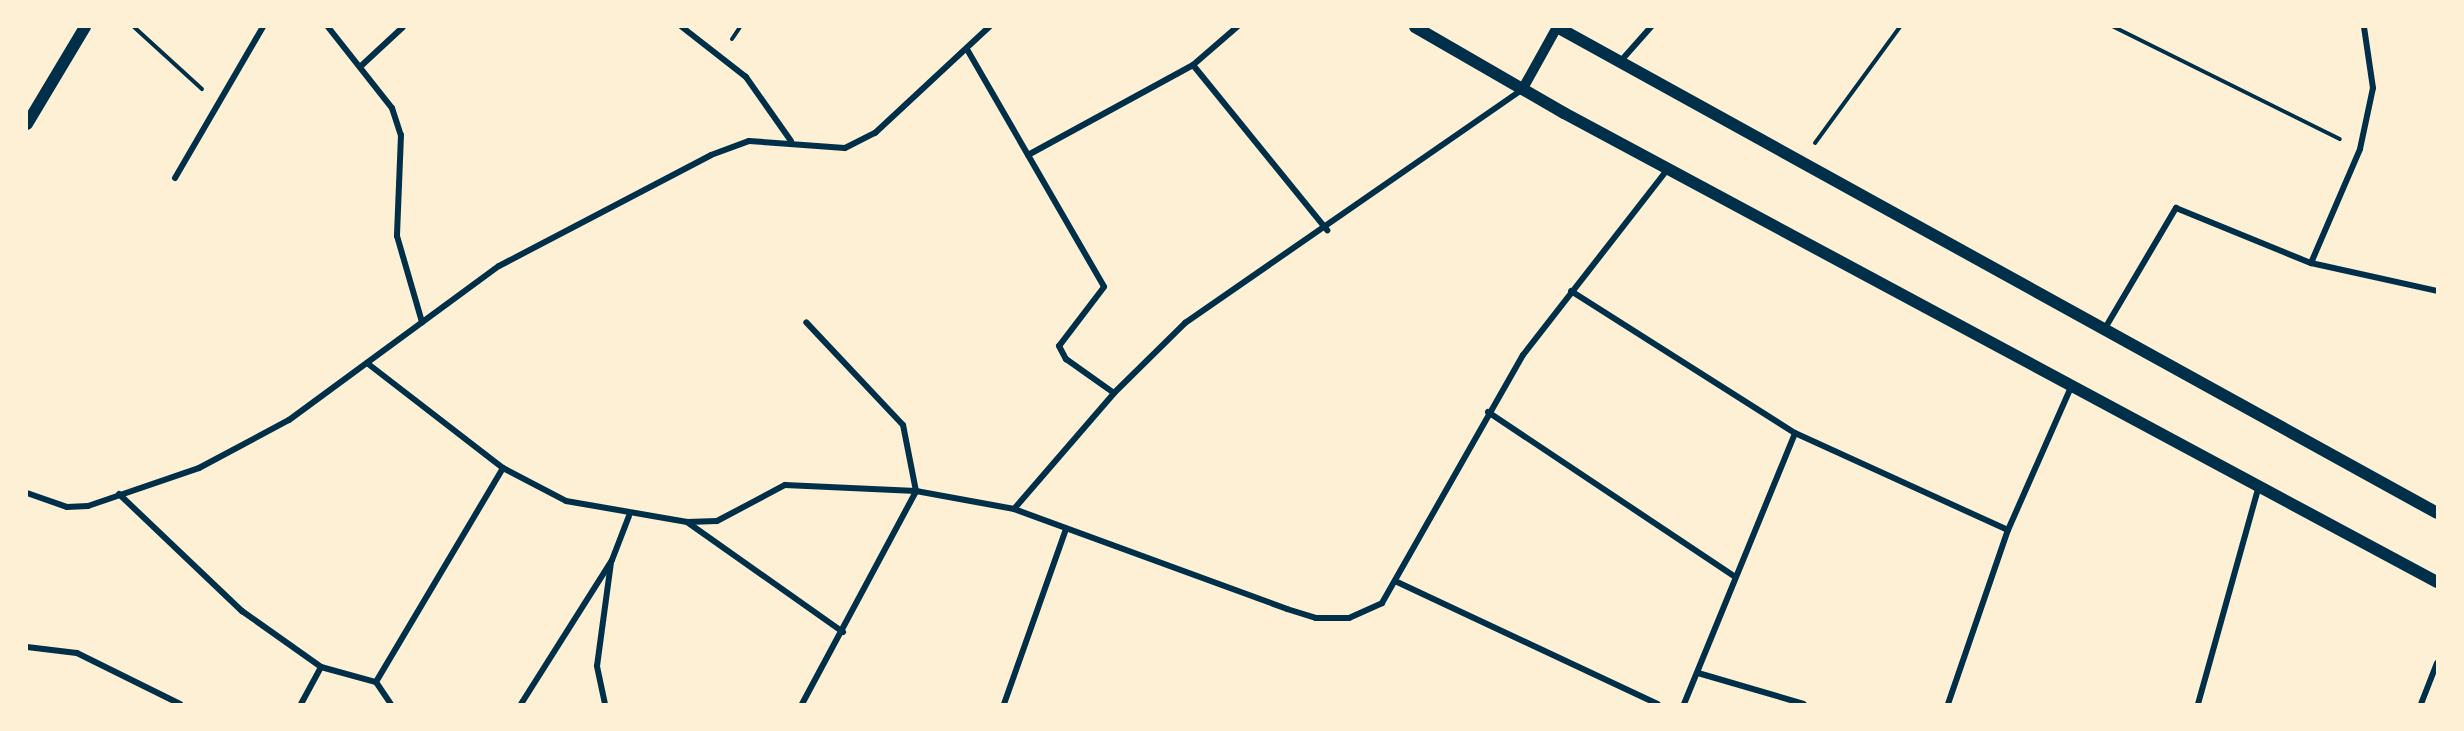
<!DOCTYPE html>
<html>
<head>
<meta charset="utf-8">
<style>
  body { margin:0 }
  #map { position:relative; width:2464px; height:731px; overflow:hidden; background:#fdf0d5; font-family:Commissioner,sans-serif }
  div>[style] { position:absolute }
  .path>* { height:4px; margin:-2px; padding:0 2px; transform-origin:2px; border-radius:2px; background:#003049 }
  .minor>* { height:6px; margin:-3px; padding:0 3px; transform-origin:3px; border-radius:3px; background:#003049 }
  .tertiary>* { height:10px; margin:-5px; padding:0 5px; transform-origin:5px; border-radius:5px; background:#003049 }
  .secondary>* { height:12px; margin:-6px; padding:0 6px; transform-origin:6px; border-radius:6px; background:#003049 }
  span { translate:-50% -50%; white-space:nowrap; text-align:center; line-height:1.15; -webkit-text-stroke:4.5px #fdf0d5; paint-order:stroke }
  .frame { position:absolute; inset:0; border:28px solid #fdf0d5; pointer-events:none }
</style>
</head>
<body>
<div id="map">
  <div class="path">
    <i style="left:134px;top:27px;width:92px;rotate:42.4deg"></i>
    <i style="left:2114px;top:27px;width:252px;rotate:26.4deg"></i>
    <i style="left:732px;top:39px;width:14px;rotate:-56deg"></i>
    <i style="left:1815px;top:143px;width:144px;rotate:-53.8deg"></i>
  </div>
  <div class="minor">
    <i style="left:328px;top:27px;width:103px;rotate:51.7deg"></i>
    <i style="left:392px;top:108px;width:28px;rotate:72deg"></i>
    <i style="left:401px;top:135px;width:101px;rotate:92.3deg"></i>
    <i style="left:397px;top:236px;width:90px;rotate:73.8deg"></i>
    <i style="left:682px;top:27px;width:81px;rotate:38deg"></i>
    <i style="left:746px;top:77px;width:78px;rotate:54.9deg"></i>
    <i style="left:968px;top:51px;width:272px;rotate:60deg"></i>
    <i style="left:1104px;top:287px;width:74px;rotate:127.3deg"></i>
    <i style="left:1059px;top:346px;width:15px;rotate:62deg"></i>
    <i style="left:1066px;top:359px;width:59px;rotate:35.3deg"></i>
    <i style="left:1619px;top:63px;width:48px;rotate:-48.4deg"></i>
    <i style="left:1193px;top:65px;width:213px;rotate:50.9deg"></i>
    <i style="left:361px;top:66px;width:57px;rotate:-42.9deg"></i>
    <i style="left:1028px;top:155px;width:188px;rotate:-28.6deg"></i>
    <i style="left:1193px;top:65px;width:58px;rotate:-40.8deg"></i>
    <i style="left:175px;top:178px;width:175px;rotate:-59.8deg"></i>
    <i style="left:2311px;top:263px;width:124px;rotate:-66.7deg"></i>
    <i style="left:2360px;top:149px;width:62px;rotate:-78deg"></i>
    <i style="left:2373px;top:88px;width:62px;rotate:-98.4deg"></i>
    <i style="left:1571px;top:291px;width:265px;rotate:32.4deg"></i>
    <i style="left:1795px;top:433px;width:234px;rotate:24.5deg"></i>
    <i style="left:2104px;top:330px;width:142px;rotate:-59.5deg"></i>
    <i style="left:2176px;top:208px;width:146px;rotate:22.2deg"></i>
    <i style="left:2311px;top:263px;width:129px;rotate:12.5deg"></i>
    <i style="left:367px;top:363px;width:172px;rotate:37.7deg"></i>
    <i style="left:503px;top:468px;width:249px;rotate:120.7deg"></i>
    <i style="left:1488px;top:412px;width:296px;rotate:33.7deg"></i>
    <i style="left:503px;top:468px;width:71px;rotate:27.6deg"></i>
    <i style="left:566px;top:501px;width:123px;rotate:9.8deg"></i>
    <i style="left:687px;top:522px;width:30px;rotate:-2deg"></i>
    <i style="left:717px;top:521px;width:77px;rotate:-27.9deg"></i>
    <i style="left:785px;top:485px;width:131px;rotate:2.6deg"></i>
    <i style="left:916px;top:491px;width:100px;rotate:10.4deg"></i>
    <i style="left:1014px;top:509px;width:291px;rotate:20.1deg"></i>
    <i style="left:1287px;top:609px;width:30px;rotate:17deg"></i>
    <i style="left:1316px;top:618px;width:33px"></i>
    <i style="left:1349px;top:618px;width:36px;rotate:-24deg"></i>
    <i style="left:1382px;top:603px;width:285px;rotate:-60.4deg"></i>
    <i style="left:1523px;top:355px;width:236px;rotate:-52.1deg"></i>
    <i style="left:27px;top:493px;width:42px;rotate:19.3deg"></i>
    <i style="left:67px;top:507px;width:21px;rotate:-3deg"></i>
    <i style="left:88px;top:506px;width:117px;rotate:-18.9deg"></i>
    <i style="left:199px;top:468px;width:102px;rotate:-28.1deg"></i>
    <i style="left:289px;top:420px;width:260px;rotate:-36.3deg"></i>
    <i style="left:499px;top:266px;width:239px;rotate:-27.6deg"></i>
    <i style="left:711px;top:155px;width:40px;rotate:-20.2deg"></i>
    <i style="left:749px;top:141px;width:96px;rotate:4.2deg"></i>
    <i style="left:845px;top:148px;width:34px;rotate:-27deg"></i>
    <i style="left:875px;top:133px;width:156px;rotate:-42.9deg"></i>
    <i style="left:119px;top:494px;width:170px;rotate:43.6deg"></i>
    <i style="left:242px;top:611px;width:97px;rotate:35.3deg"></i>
    <i style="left:321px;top:667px;width:57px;rotate:15.3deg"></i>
    <i style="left:376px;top:682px;width:27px;rotate:56deg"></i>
    <i style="left:1014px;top:509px;width:153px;rotate:-49.2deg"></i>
    <i style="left:1114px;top:393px;width:100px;rotate:-44.6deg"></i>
    <i style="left:1185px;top:323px;width:410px;rotate:-34.7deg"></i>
    <i style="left:687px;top:522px;width:191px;rotate:35.2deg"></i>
    <i style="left:1395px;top:581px;width:290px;rotate:25.1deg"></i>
    <i style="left:27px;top:647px;width:50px;rotate:6.8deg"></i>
    <i style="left:77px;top:653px;width:115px;rotate:26.3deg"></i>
    <i style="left:1698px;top:673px;width:110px;rotate:16.3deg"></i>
    <i style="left:301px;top:704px;width:42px;rotate:-61.6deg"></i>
    <i style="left:521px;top:704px;width:170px;rotate:-57.7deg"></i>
    <i style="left:612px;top:560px;width:47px;rotate:-68.9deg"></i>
    <i style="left:605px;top:704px;width:39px;rotate:-102deg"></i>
    <i style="left:597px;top:666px;width:104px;rotate:-82.3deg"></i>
    <i style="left:802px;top:704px;width:242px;rotate:-61.8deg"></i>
    <i style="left:916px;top:491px;width:67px;rotate:-101.1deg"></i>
    <i style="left:903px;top:425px;width:141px;rotate:-133.3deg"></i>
    <i style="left:1004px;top:704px;width:186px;rotate:-70.5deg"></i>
    <i style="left:1684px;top:704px;width:293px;rotate:-67.7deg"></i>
    <i style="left:1948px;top:704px;width:184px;rotate:-71deg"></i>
    <i style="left:2008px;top:530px;width:156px;rotate:-66.2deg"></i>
    <i style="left:2198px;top:704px;width:227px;rotate:-74.4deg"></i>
    <i style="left:2421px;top:704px;width:44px;rotate:-68.7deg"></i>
  </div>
  <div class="tertiary">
    <i style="left:1522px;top:90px;width:72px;rotate:-60.9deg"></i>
  </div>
  <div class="secondary">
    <i style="left:1415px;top:27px;width:172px;rotate:30deg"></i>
    <i style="left:1564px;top:113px;width:991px;rotate:28.25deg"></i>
    <i style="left:1557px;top:27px;width:1005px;rotate:28.91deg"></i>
    <i style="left:27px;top:124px;width:113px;rotate:-59.1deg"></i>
  </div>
  <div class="frame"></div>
</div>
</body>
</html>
